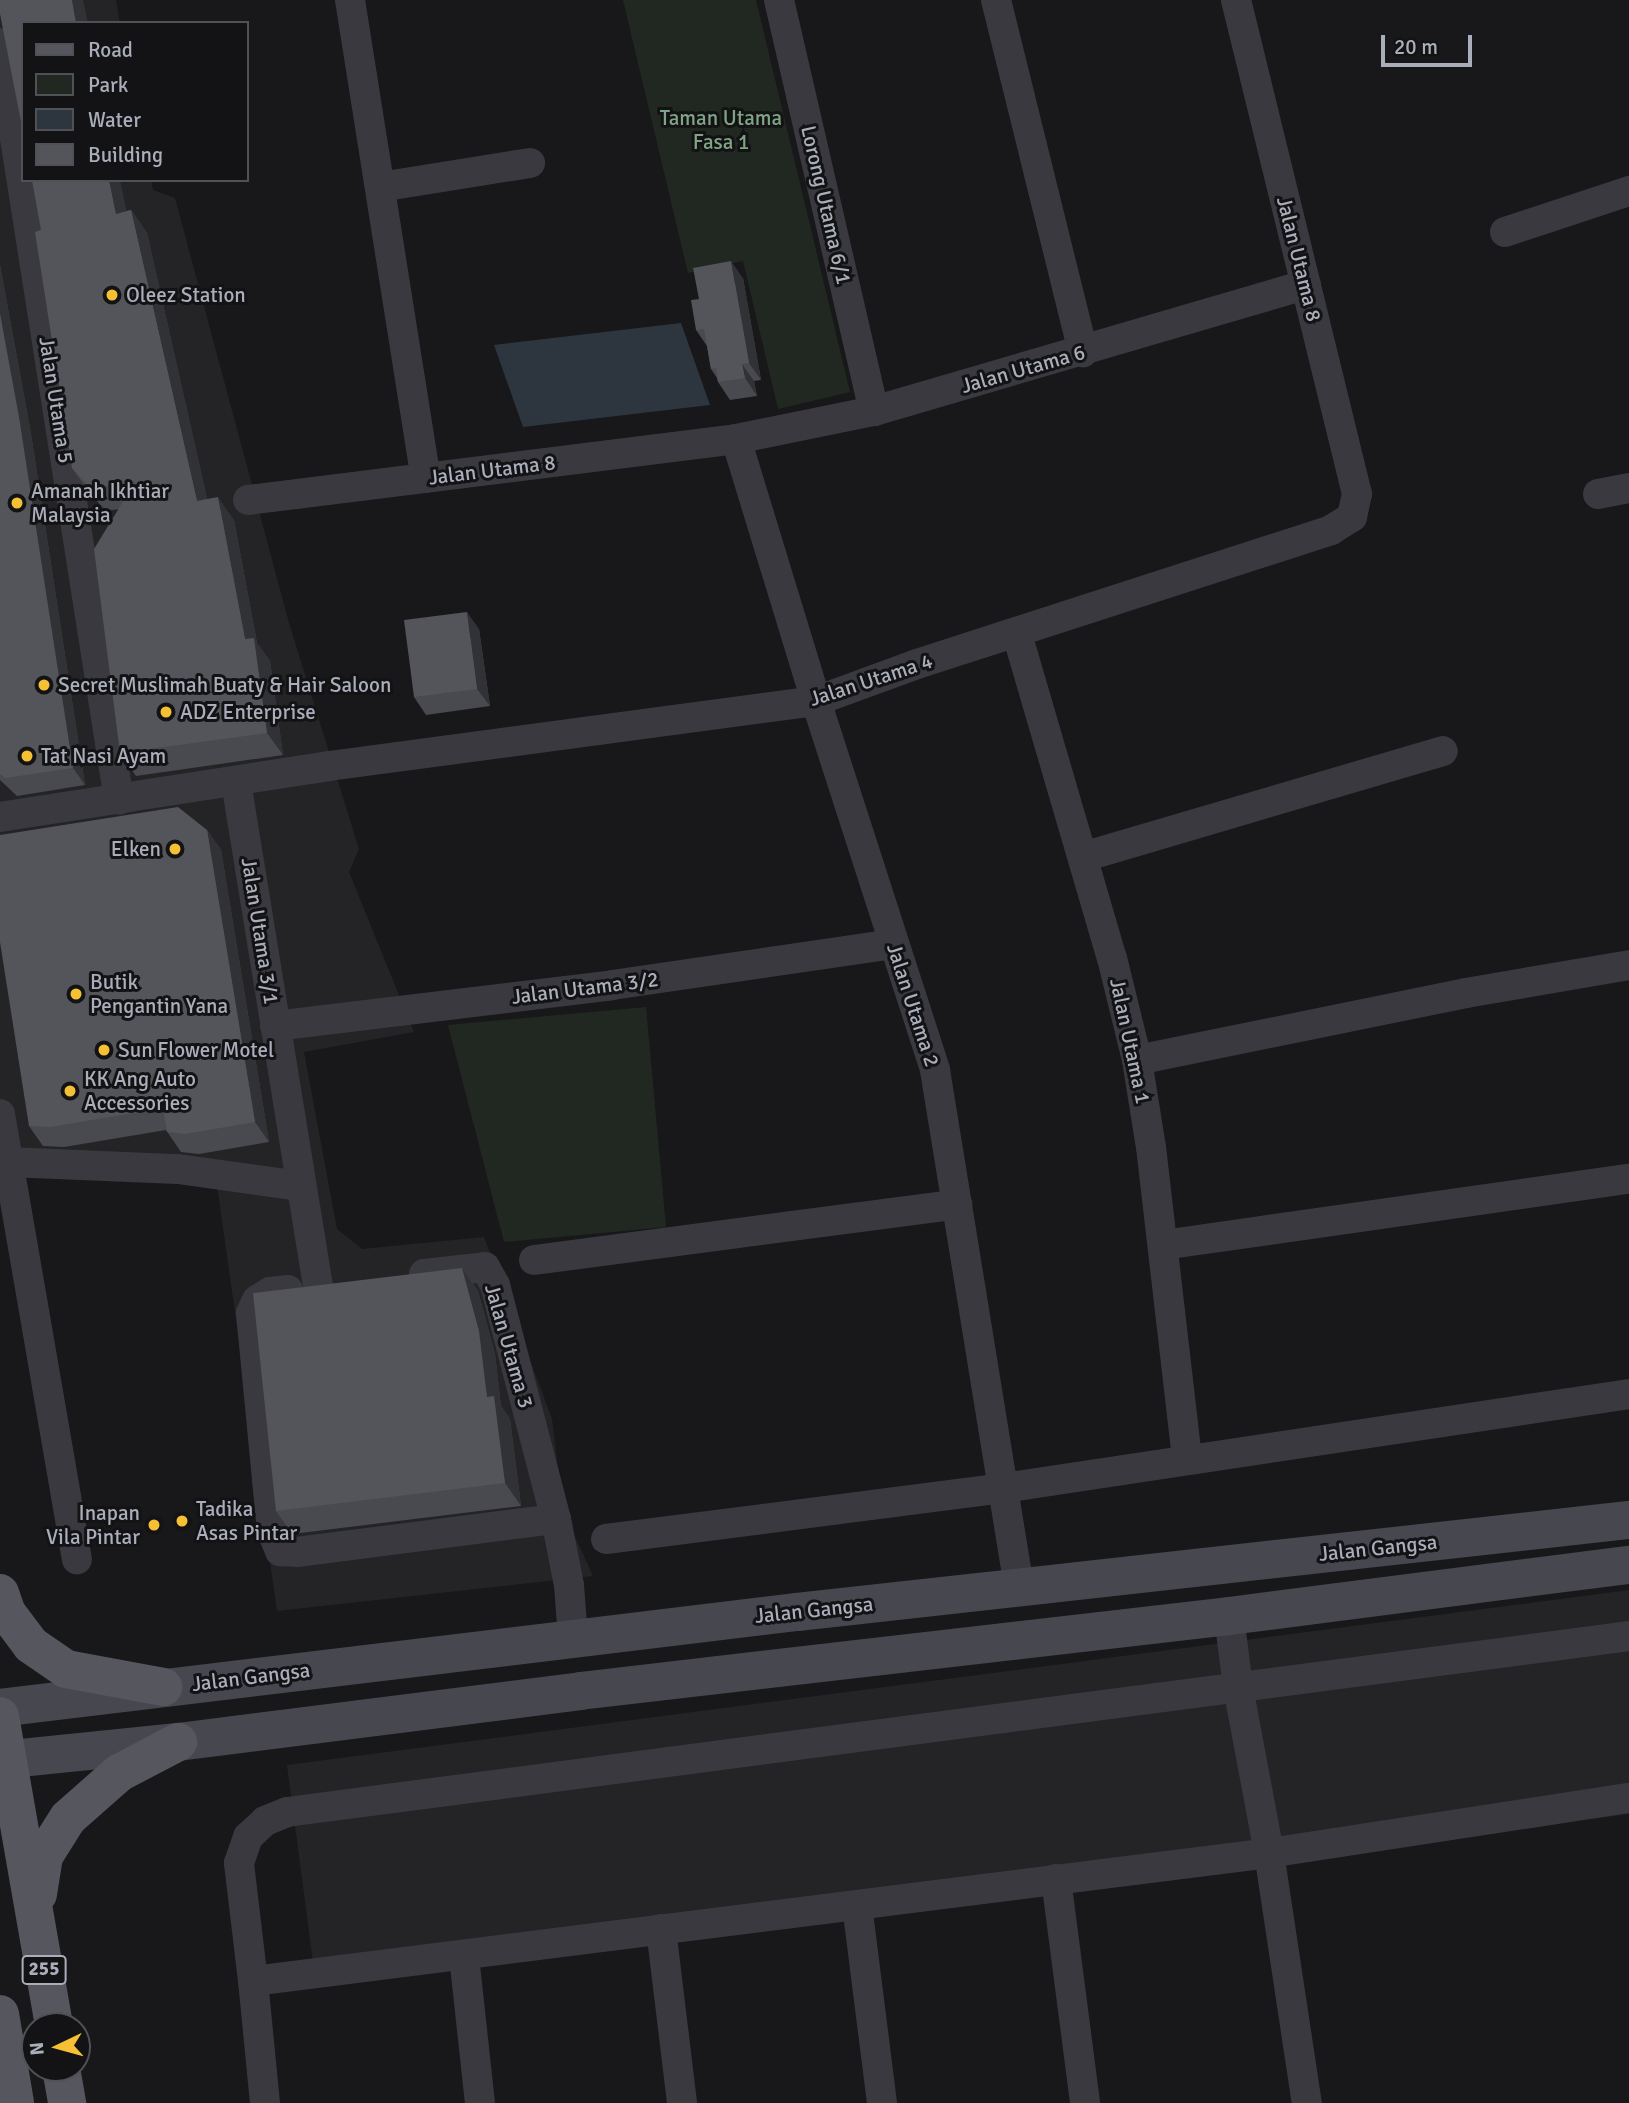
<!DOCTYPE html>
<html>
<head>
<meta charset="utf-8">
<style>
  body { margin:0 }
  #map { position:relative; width:1629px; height:2103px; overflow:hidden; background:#18181a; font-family:Signika,sans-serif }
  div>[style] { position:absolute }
  .built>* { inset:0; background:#242427 }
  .green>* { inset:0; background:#202821 }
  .water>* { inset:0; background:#2d363f }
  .street>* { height:30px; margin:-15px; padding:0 15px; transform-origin:15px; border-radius:15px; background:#39393f }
  .secondary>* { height:38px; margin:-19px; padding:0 19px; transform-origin:19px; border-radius:19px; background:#47484f }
  .primary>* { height:38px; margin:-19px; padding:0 19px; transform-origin:19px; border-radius:19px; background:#55565e }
  .wall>* { inset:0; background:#494a4f }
  .shaded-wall>* { inset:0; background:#313235 }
  .building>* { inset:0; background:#54555b }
  .dots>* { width:19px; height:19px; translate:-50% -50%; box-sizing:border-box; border:4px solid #131315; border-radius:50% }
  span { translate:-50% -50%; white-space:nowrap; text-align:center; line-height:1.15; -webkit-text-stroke:6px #131315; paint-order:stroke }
  .shield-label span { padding:2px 5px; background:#131315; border:2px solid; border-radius:5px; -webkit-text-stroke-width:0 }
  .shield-label { font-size:19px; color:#aaaeba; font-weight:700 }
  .park-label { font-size:21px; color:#80a585 }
  .street-label { font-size:21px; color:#aaaeba }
  .poi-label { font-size:21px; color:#aaaeba }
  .left { translate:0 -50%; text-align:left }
  .right { translate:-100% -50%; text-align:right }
  .legend { position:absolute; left:21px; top:21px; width:228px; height:161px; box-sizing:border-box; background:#131315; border:2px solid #4f5157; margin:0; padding:9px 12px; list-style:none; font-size:21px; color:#aaaeba }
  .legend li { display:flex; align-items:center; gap:14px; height:35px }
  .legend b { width:35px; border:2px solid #4f5157 }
  .north { position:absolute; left:21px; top:2012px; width:70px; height:70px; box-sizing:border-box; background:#131315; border:2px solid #4f5157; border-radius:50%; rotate:265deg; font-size:19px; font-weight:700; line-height:28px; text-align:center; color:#aaaeba }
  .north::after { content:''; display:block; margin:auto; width:24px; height:32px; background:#f6c034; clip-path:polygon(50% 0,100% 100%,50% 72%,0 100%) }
  .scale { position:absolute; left:1381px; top:35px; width:91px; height:32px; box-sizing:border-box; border:4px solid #aaaeba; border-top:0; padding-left:9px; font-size:21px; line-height:24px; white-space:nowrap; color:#aaaeba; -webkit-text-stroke:5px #131315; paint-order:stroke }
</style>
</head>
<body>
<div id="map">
  <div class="built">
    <i style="clip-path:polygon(0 0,116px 0,120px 23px,23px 23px,23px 180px,151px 180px,153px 190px,175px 198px,289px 623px,359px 849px,349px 872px,414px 1032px,304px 1052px,337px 1229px,362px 1249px,484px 1237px,552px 1419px,563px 1510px,593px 1576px,277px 1611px,217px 1185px,0 1172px)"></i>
    <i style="clip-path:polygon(1629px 1590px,1629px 1814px,316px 1985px,287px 1765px)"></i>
  </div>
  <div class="green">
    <i style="clip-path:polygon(623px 0,756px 0,850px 392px,778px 409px,743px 261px,688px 273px)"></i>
    <i style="clip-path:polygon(646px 1007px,666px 1227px,504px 1242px,448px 1025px)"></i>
  </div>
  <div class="water">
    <i style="clip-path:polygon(681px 323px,710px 405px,523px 427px,494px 345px)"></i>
  </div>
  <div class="street">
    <i style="left:350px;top:0;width:484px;rotate:81deg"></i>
    <i style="left:779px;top:0;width:422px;rotate:77deg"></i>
    <i style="left:996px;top:0;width:363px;rotate:76.1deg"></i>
    <i style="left:0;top:43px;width:766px;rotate:81.07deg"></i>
    <i style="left:380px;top:187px;width:152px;rotate:-9.1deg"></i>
    <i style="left:1505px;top:232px;width:131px;rotate:-18.3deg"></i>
    <i style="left:736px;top:439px;width:274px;rotate:73deg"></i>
    <i style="left:816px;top:701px;width:388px;rotate:72.1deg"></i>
    <i style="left:935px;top:1070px;width:524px;rotate:80.77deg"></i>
    <i style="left:1598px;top:494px;width:32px;rotate:-11deg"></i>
    <i style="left:248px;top:500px;width:492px;rotate:-7.1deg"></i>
    <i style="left:736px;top:439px;width:141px;rotate:-11.5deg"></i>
    <i style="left:874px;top:411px;width:450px;rotate:-16.3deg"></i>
    <i style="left:1017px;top:634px;width:338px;rotate:73.7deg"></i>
    <i style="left:1112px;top:958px;width:105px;rotate:76.2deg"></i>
    <i style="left:1137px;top:1060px;width:88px;rotate:80.9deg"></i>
    <i style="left:1151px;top:1147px;width:315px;rotate:83.4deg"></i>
    <i style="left:236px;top:782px;width:511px;rotate:80.76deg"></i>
    <i style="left:0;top:817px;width:333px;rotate:-8.8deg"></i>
    <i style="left:329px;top:766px;width:491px;rotate:-7.6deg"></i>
    <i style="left:816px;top:701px;width:108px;rotate:-20.1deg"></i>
    <i style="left:917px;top:664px;width:435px;rotate:-17.9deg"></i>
    <i style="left:1331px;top:530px;width:25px;rotate:-32deg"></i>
    <i style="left:1352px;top:517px;width:24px;rotate:-78deg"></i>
    <i style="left:1357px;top:494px;width:509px;rotate:-103.76deg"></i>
    <i style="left:1083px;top:857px;width:375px;rotate:-16.4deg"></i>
    <i style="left:275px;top:1026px;width:339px;rotate:-6.9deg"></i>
    <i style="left:612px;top:985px;width:285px;rotate:-8.3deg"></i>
    <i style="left:1137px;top:1060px;width:336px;rotate:-11.5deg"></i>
    <i style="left:1466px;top:993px;width:165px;rotate:-9.7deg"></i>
    <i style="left:0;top:1114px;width:452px;rotate:80.2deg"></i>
    <i style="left:8px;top:1162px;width:170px;rotate:2.4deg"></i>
    <i style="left:178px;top:1169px;width:124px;rotate:7.9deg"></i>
    <i style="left:1163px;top:1245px;width:471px;rotate:-8.1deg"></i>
    <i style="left:534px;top:1260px;width:427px;rotate:-7.5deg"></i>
    <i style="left:424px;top:1274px;width:61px;rotate:-6.5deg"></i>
    <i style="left:485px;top:1267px;width:21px;rotate:61deg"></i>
    <i style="left:495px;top:1285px;width:242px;rotate:75.4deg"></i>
    <i style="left:556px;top:1519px;width:67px;rotate:78.9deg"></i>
    <i style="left:569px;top:1585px;width:53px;rotate:85.7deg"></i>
    <i style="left:288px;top:1290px;width:18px;rotate:174deg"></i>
    <i style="left:270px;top:1292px;width:15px;rotate:148deg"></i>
    <i style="left:257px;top:1300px;width:14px;rotate:115deg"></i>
    <i style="left:251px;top:1313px;width:220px;rotate:84.5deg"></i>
    <i style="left:272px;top:1532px;width:21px;rotate:67deg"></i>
    <i style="left:280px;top:1551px;width:17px;rotate:3deg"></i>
    <i style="left:297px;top:1552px;width:261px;rotate:-7.3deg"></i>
    <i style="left:606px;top:1539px;width:400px;rotate:-7.3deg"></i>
    <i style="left:1003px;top:1488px;width:633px;rotate:-8.54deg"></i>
    <i style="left:1229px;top:1616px;width:72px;rotate:82.8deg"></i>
    <i style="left:1238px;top:1687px;width:169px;rotate:79.4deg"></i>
    <i style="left:1269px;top:1853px;width:253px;rotate:81.4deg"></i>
    <i style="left:1056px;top:1879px;width:226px;rotate:82.6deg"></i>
    <i style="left:857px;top:1905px;width:200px;rotate:82.8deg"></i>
    <i style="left:661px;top:1929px;width:175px;rotate:83.1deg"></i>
    <i style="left:464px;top:1956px;width:148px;rotate:83.8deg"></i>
    <i style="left:253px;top:1981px;width:119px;rotate:-96.8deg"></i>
    <i style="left:239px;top:1863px;width:28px;rotate:-71deg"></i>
    <i style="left:248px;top:1837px;width:23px;rotate:-43deg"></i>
    <i style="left:265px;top:1821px;width:24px;rotate:-22deg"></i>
    <i style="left:287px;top:1812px;width:1353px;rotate:-7.47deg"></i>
    <i style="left:265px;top:2103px;width:123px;rotate:-95.6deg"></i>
    <i style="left:253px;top:1981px;width:1024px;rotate:-7.18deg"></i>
    <i style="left:1269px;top:1853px;width:364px;rotate:-8.7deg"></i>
  </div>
  <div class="secondary">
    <i style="left:0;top:1708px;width:803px;rotate:-6.87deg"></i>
    <i style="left:797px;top:1612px;width:837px;rotate:-6.31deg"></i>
    <i style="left:0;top:1760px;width:179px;rotate:-5.8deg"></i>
    <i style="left:178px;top:1742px;width:405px;rotate:-7.2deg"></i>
    <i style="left:580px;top:1691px;width:653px;rotate:-6.59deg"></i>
    <i style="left:1229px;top:1616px;width:403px;rotate:-7.3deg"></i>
  </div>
  <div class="primary">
    <i style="left:0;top:1593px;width:21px;rotate:71deg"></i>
    <i style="left:7px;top:1613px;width:40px;rotate:53deg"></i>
    <i style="left:31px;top:1645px;width:42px;rotate:34.4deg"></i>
    <i style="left:66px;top:1669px;width:99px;rotate:10.5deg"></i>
    <i style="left:0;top:1716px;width:315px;rotate:80.1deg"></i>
    <i style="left:38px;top:1894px;width:38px;rotate:-81deg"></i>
    <i style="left:44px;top:1856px;width:45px;rotate:-57.7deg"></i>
    <i style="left:68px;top:1818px;width:68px;rotate:-41.4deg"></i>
    <i style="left:119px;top:1773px;width:67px;rotate:-27.7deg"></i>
    <i style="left:0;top:2014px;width:90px;rotate:80.4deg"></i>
    <i style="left:61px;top:2068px;width:36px;rotate:80deg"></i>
  </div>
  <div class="wall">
    <i style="clip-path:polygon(131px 210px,147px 233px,207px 499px,234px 520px,257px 643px,270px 661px,283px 755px,136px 776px,120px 753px,119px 509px,106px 511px,88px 491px,72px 468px,41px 230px)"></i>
    <i style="clip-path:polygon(0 265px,31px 434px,85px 785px,17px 796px,0 780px)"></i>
    <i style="clip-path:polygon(743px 278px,761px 380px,754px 381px,757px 396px,730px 400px,718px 382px,717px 378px,711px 369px,707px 346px,696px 330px,699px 299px)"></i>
    <i style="clip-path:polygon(479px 629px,490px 706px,426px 715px,414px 697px)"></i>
    <i style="clip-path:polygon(207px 830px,221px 850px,269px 1142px,199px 1154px,181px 1152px,166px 1130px,64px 1147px,43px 1146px,29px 1126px)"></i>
    <i style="clip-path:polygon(462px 1268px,478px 1291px,495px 1354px,501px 1406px,510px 1419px,521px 1506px,292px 1534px,276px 1511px)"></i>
  </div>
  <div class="shaded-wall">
    <i style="clip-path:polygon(72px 0,83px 0,88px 23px,76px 23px)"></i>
    <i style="clip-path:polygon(109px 180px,120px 180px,132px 236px,116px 214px)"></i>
    <i style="clip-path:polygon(131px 210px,147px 233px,213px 524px,197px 501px)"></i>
    <i style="clip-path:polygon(731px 261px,743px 278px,761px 380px,749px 363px)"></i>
    <i style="clip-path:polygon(0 265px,31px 434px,85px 785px,73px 768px,0 314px)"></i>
    <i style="clip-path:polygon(742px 364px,754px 381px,757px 396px,745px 378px)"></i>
    <i style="clip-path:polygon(218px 497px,234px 520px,257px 643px,270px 661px,283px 755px,267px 733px,245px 639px)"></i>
    <i style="clip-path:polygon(467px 612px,479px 629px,490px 706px,477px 689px)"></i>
    <i style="clip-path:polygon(207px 830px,221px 850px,269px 1142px,255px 1122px)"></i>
    <i style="clip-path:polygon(462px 1268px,478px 1291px,495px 1354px,501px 1406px,510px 1419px,521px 1506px,505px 1483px,487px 1397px)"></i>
  </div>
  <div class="building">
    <i style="clip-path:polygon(0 0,72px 0,76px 23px,23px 23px,23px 132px,0 14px)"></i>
    <i style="clip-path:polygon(32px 180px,109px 180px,116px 214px,131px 210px,197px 501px,218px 497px,245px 639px,254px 638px,267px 733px,120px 753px,94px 549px,135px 482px,90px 488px,72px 468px,35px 232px,41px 230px)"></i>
    <i style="clip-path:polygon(731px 261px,749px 363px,742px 364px,745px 378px,718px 382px,716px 368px,711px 369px,704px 329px,696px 330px,691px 300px,699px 299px,693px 268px)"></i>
    <i style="clip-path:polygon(0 314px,19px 417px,73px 768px,5px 778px,0 774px)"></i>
    <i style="clip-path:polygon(467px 612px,477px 689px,414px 697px,404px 620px)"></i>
    <i style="clip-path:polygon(178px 807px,207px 830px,255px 1122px,185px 1134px,167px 1132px,163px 1108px,50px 1127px,29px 1126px,0 942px,0 835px)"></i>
    <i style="clip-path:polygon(462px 1268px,479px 1331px,487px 1397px,494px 1396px,505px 1483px,276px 1511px,253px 1293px)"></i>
  </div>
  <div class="dots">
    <i style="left:112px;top:295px;background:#f6c034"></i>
    <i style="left:17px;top:503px;background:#f6c034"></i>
    <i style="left:44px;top:685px;background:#f6c034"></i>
    <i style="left:166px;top:712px;background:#f6c034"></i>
    <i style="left:27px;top:756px;background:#f6c034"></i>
    <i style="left:175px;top:849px;background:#f6c034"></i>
    <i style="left:76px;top:994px;background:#f6c034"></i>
    <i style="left:104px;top:1050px;background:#f6c034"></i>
    <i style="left:70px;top:1091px;background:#f6c034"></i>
    <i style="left:182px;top:1521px;background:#f6c034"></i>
    <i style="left:154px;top:1525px;background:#f6c034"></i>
  </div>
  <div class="shield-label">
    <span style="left:44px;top:1970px">255</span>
  </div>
  <div class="park-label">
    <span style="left:721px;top:130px">Taman Utama<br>Fasa 1</span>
  </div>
  <div class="street-label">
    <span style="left:826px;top:205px;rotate:77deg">Lorong Utama 6/1</span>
    <span style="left:1299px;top:259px;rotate:76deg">Jalan Utama 8</span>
    <span style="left:1023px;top:369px;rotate:-16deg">Jalan Utama 6</span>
    <span style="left:56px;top:400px;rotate:81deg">Jalan Utama 5</span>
    <span style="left:492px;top:470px;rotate:-7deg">Jalan Utama 8</span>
    <span style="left:871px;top:680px;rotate:-18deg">Jalan Utama 4</span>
    <span style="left:260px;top:931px;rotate:81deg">Jalan Utama 3/1</span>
    <span style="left:585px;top:988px;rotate:-7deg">Jalan Utama 3/2</span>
    <span style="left:913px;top:1005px;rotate:72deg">Jalan Utama 2</span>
    <span style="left:1130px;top:1041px;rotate:78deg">Jalan Utama 1</span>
    <span style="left:509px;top:1346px;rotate:74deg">Jalan Utama 3</span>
    <span style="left:1378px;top:1548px;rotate:-6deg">Jalan Gangsa</span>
    <span style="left:814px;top:1610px;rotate:-6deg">Jalan Gangsa</span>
    <span style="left:251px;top:1677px;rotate:-7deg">Jalan Gangsa</span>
  </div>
  <div class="poi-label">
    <span class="left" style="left:126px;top:295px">Oleez Station</span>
    <span class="left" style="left:31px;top:503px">Amanah Ikhtiar<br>Malaysia</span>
    <span class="left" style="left:58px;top:685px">Secret Muslimah Buaty &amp; Hair Saloon</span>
    <span class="left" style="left:180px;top:712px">ADZ Enterprise</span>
    <span class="left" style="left:41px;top:756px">Tat Nasi Ayam</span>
    <span class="right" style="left:161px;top:849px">Elken</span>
    <span class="left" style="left:90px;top:994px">Butik<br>Pengantin Yana</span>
    <span class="left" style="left:118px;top:1050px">Sun Flower Motel</span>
    <span class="left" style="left:84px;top:1091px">KK Ang Auto<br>Accessories</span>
    <span class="left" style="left:196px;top:1521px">Tadika<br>Asas Pintar</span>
    <span class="right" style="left:140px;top:1525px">Inapan<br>Vila Pintar</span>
  </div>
  <ul class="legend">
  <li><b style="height:9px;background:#55565e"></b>Road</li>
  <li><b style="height:19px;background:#202821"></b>Park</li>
  <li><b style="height:19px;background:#2d363f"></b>Water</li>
  <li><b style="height:19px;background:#54555b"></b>Building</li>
  </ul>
  <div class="north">N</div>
  <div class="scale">20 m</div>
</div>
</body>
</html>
